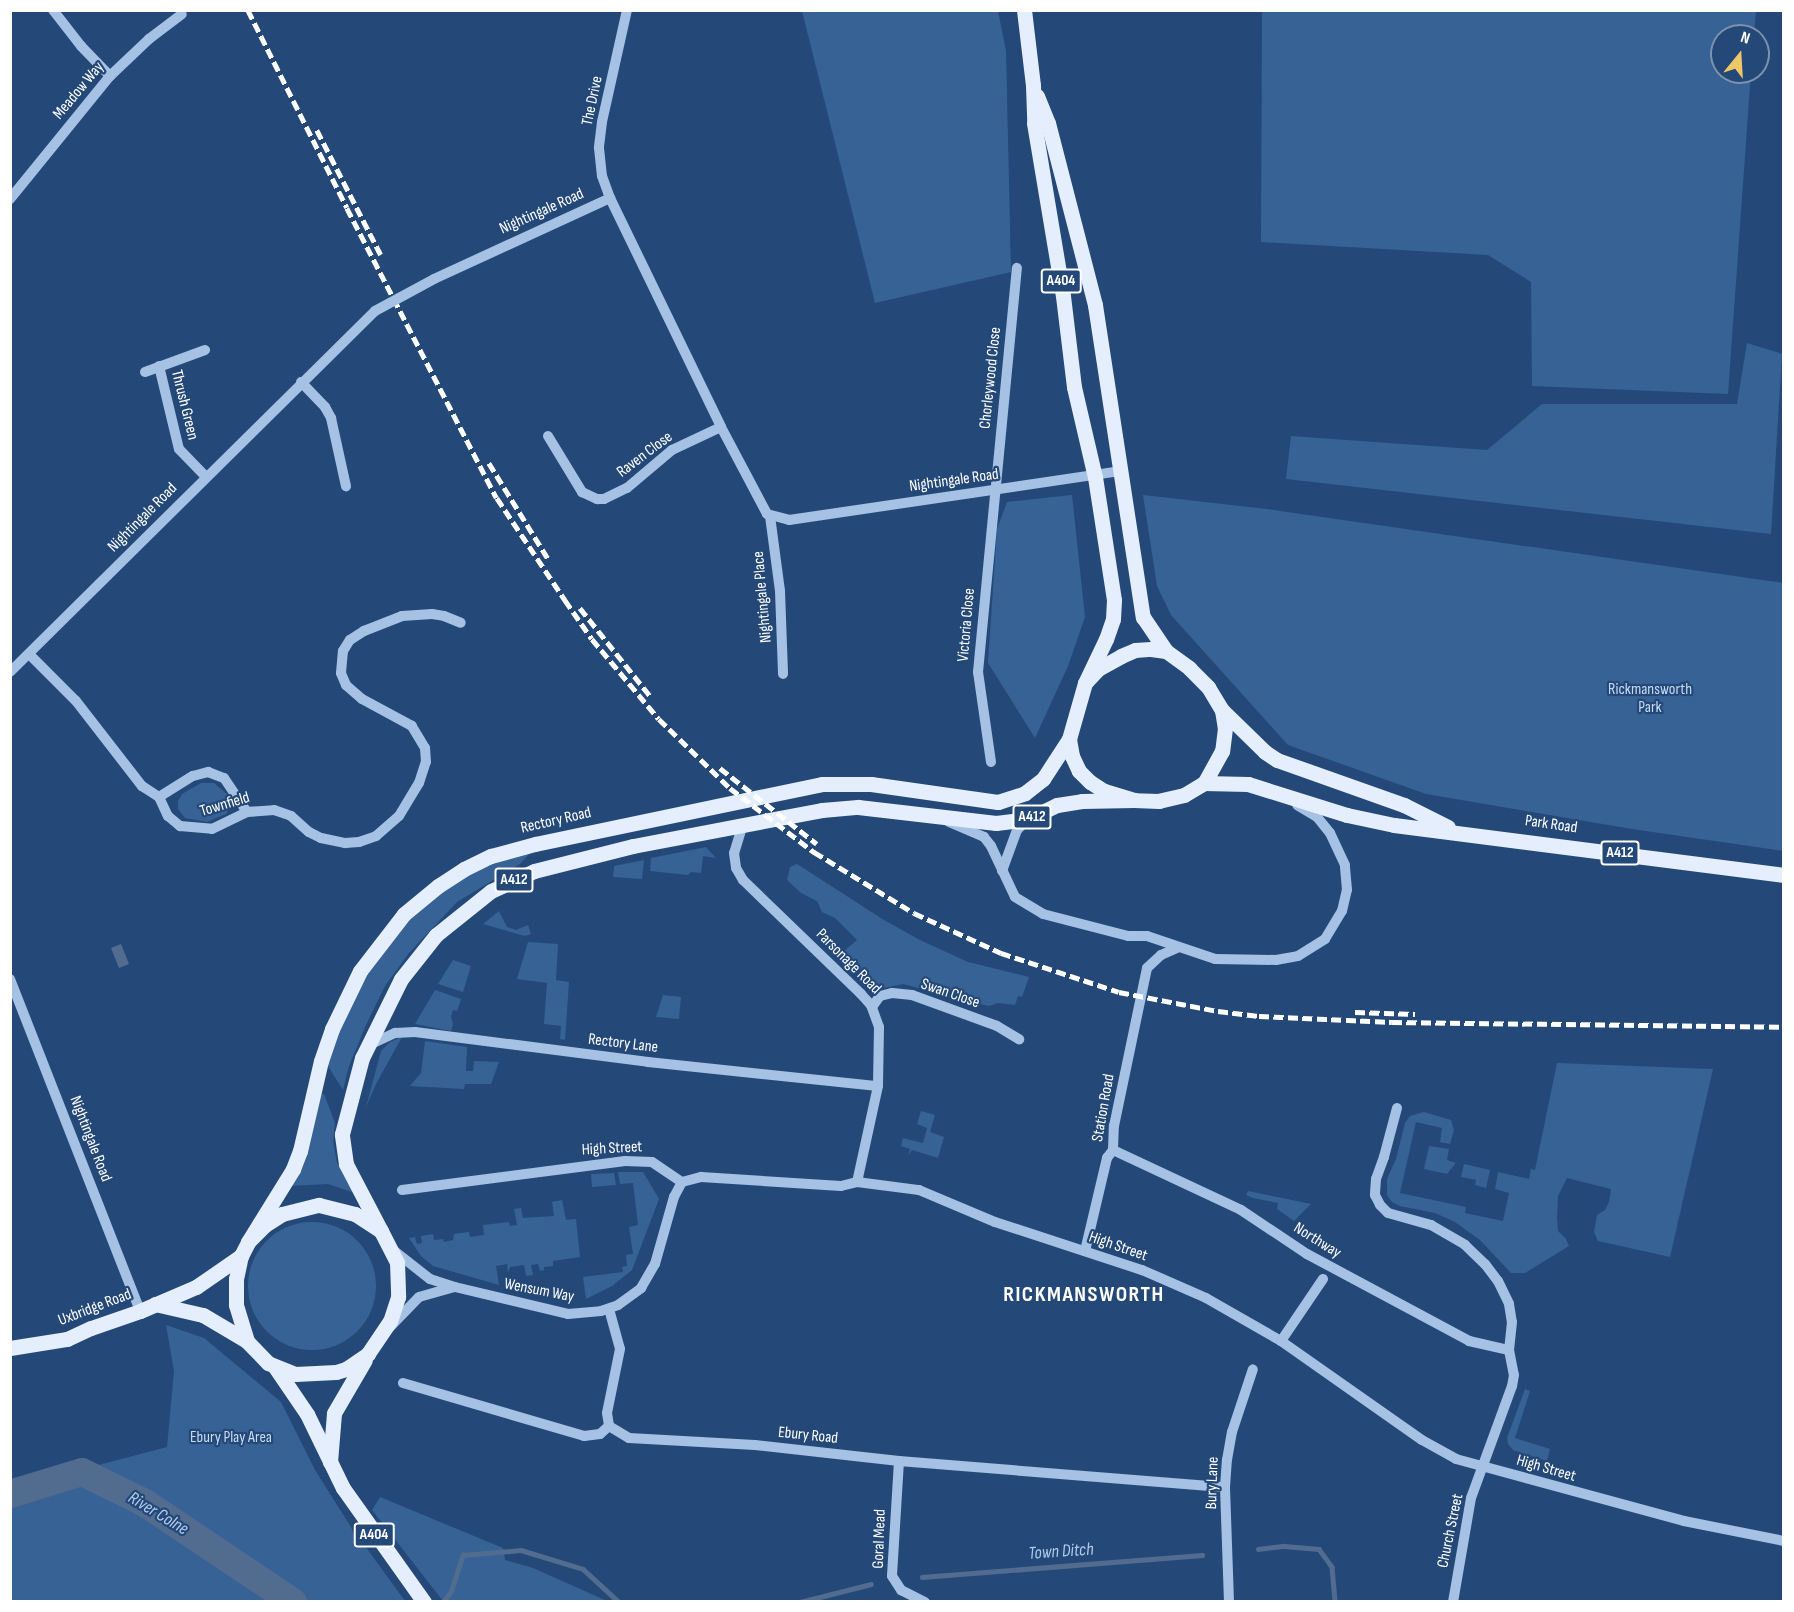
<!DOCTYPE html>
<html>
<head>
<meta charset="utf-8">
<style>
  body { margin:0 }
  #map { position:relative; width:1794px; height:1612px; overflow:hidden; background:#244978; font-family:"Sofia Sans Condensed",sans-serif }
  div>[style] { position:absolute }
  .green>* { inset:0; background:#376295 }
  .round { border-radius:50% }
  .water>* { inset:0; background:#516c8f }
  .stream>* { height:4.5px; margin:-2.25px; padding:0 2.25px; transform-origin:2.25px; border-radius:2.25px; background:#516c8f }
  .river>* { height:28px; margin:-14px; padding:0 14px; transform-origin:14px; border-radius:14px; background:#516c8f }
  .minor>* { height:10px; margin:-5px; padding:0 5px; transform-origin:5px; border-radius:5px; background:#a5c1e3 }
  .major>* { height:15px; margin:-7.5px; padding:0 7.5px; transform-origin:7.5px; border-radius:7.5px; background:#e4eefc }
  .rail>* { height:4.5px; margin-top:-2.25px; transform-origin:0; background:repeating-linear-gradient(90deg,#fff 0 10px,transparent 0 14.5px) }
  .minor-bridge>* { height:10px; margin:-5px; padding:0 5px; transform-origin:5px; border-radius:5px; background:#a5c1e3 }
  span { translate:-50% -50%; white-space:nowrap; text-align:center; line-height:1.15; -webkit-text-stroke:4.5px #244978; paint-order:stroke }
  .shield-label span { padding:2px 4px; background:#244978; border:2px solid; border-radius:4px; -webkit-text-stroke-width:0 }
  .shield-label { font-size:15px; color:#fff; font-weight:700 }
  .street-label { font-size:16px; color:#fff }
  .park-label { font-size:16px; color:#c7dbf3 }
  .water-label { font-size:18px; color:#b0cbec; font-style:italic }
  .district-label { font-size:22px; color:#fff; font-weight:700; letter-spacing:1.5px }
  .frame { position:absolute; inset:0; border:12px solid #fff; pointer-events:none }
  .north { position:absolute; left:1710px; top:24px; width:60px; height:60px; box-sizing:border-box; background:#244978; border:2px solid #7c92ae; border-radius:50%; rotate:18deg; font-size:16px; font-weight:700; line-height:24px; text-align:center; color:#fff }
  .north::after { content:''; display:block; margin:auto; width:21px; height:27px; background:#eec769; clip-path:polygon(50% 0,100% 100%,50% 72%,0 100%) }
</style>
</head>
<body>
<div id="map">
  <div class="green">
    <i style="clip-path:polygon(802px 11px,998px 11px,1006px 51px,1011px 272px,875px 303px)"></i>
    <i style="clip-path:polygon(1262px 11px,1756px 11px,1754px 36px,1722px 36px,1722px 72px,1751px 72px,1728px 394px,1532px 386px,1531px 282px,1488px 255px,1261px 242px)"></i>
    <i style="clip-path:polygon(1747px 343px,1782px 354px,1771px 534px,1286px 479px,1291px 436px,1487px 450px,1542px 404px,1737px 404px)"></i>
    <i style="clip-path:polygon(1072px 495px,1085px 617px,1068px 666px,1035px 738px,988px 663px,997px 529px,1007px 502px)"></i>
    <i style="clip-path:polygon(1143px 495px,1267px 509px,1783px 583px,1783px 851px,1632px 829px,1426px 794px,1288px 745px,1171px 615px,1157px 586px)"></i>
    <i style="clip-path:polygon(201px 783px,214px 783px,230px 797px,230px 808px,226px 814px,207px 822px,185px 818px,178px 809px,178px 801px,182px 794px)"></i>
    <i style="clip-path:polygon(706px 847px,716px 858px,703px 856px,701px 873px,691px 872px,688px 875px,650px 871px,651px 858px)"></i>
    <i style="clip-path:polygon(532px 851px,520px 864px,457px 902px,409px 953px,385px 986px,366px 1025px,349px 1066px,343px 1090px,326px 1063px,347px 1008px,373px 960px,419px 906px,473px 871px)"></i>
    <i style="clip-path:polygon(644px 860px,642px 879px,613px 877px,614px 866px)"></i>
    <i style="clip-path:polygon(797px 864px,884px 920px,920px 940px,968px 962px,1029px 977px,1022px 997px,1018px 996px,1015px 1005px,998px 1003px,989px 1006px,980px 1004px,957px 990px,946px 992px,929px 985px,922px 989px,903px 984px,879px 989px,844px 959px,843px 952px,857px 940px,835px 918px,822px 912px,817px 901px,801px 893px,787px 880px,790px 867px)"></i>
    <i style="clip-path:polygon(499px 911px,507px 927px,516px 930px,528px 925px,531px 934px,525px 936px,483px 924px)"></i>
    <i style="clip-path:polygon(528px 942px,558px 944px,556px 980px,569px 982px,565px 1040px,560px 1039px,561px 1026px,544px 1024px,547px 983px,517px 979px)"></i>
    <i style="clip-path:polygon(453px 960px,471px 966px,463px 992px,438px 984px)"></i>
    <i style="clip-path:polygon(435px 990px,461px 999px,457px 1011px,453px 1010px,451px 1017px,453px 1024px,451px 1031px,415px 1024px)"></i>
    <i style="clip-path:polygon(663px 995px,681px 997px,679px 1019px,656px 1017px)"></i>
    <i style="clip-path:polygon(402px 1037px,376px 1084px,366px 1107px,381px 1051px,390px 1042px)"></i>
    <i style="clip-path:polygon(425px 1041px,467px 1047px,466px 1071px,473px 1071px,474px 1061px,499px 1062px,491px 1084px,465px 1084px,464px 1089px,410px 1086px,421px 1073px)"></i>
    <i style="clip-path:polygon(1557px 1063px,1713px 1069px,1670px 1257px,1598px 1241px,1594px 1232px,1597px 1215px,1605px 1210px,1609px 1202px,1611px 1189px,1567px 1178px,1558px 1196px,1557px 1218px,1558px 1231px,1566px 1239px,1569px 1246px,1525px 1273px,1511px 1273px,1480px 1240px,1455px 1222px,1435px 1213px,1400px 1206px,1392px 1202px,1387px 1195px,1387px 1179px,1396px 1159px,1405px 1123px,1410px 1116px,1424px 1112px,1451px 1120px,1454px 1130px,1450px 1144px,1440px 1142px,1442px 1128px,1416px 1122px,1400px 1193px,1466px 1207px,1465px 1213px,1503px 1221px,1509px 1193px,1495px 1189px,1498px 1172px,1529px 1179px,1531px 1169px,1535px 1170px)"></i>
    <i style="clip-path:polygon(324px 1094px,335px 1123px,333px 1141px,337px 1163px,355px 1193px,328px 1184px,290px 1186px,318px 1095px)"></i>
    <i style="clip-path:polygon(921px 1111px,935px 1115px,930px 1132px,944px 1137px,938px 1158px,912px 1150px,908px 1156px,910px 1149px,901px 1146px,903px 1138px,923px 1143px,927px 1128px,917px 1124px)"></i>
    <i style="clip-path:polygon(1429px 1146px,1449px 1149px,1447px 1160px,1456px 1163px,1447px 1174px,1424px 1169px)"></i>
    <i style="clip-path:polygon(1464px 1164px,1490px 1170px,1486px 1188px,1475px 1185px,1476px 1180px,1461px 1177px)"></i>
    <i style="clip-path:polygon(618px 1172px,643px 1172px,659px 1199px,632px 1270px,612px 1286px,586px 1299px,583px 1277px,623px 1272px,622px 1267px,627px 1266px,626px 1255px,633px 1254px,629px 1227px,638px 1225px,633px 1183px,620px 1184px)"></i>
    <i style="clip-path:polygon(614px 1173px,616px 1185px,592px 1187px,591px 1174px)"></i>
    <i style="clip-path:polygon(1248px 1191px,1311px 1204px,1294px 1221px,1277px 1209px,1278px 1203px,1253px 1198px,1246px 1195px)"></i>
    <i style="clip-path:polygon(562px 1200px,566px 1220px,576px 1219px,580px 1257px,553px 1261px,553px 1266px,544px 1267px,544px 1270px,540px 1271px,538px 1264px,531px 1265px,533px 1275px,526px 1276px,524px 1265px,510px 1267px,508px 1273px,507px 1264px,496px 1266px,499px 1285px,433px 1266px,421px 1256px,409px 1238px,415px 1237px,417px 1244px,422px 1243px,421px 1236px,433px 1234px,434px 1240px,443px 1239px,444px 1242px,453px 1240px,454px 1234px,469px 1232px,470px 1237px,484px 1235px,483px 1225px,509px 1222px,510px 1226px,517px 1225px,514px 1209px,521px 1208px,523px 1218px,554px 1216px,552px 1202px)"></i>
    <i class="round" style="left:248px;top:1222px;width:128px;height:128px"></i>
    <i style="clip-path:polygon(166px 1325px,204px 1338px,281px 1402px,315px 1470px,351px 1527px,355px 1537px,357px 1535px,405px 1601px,11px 1601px,11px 1488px,167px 1447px,174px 1371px)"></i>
    <i style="clip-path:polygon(1525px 1389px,1530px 1391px,1515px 1438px,1550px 1449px,1547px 1461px,1513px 1450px,1508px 1444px,1507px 1438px)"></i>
    <i style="clip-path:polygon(380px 1497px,503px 1548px,505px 1560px,533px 1568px,607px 1601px,443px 1601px,372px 1510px)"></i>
  </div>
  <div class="water">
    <i style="clip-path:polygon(121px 944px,129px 964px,119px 968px,111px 948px)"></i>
  </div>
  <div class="stream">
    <i style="left:1258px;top:1549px;width:26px;rotate:-7deg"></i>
    <i style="left:1284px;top:1546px;width:35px;rotate:5deg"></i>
    <i style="left:1319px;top:1549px;width:22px;rotate:54deg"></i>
    <i style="left:1332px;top:1567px;width:35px;rotate:85deg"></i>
    <i style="left:922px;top:1577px;width:281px;rotate:-4.5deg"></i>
    <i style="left:443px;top:1602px;width:14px;rotate:-54deg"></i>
    <i style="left:451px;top:1591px;width:38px;rotate:-72deg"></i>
    <i style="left:463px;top:1555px;width:58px;rotate:-4.9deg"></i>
    <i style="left:521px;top:1550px;width:65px;rotate:17deg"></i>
    <i style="left:583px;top:1569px;width:49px;rotate:42.5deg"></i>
    <i style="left:800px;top:1602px;width:73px;rotate:-14.2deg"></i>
  </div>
  <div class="river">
    <i style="left:10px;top:1494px;width:75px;rotate:-17deg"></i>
    <i style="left:82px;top:1472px;width:70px;rotate:26.2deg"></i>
    <i style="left:145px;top:1503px;width:178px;rotate:33.8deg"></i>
  </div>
  <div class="minor">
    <i style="left:53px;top:10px;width:46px;rotate:52.1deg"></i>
    <i style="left:81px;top:46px;width:42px;rotate:46deg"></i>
    <i style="left:627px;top:10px;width:115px;rotate:102.6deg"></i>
    <i style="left:602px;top:122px;width:26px;rotate:97deg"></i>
    <i style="left:599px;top:148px;width:28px;rotate:84deg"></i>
    <i style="left:602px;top:176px;width:23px;rotate:70deg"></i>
    <i style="left:610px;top:198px;width:254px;rotate:64.1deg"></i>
    <i style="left:721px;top:427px;width:98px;rotate:62.1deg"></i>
    <i style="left:767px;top:514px;width:23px;rotate:15deg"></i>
    <i style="left:789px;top:520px;width:336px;rotate:-8.4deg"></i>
    <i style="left:10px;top:199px;width:159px;rotate:-50.9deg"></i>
    <i style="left:110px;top:76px;width:54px;rotate:-43.5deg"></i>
    <i style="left:149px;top:39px;width:41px;rotate:-37.1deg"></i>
    <i style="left:434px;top:279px;width:194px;rotate:-24.7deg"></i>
    <i style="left:159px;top:366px;width:85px;rotate:76.5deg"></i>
    <i style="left:179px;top:449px;width:39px;rotate:46deg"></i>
    <i style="left:145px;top:372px;width:64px;rotate:-20.1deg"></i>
    <i style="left:301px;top:382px;width:35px;rotate:46deg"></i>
    <i style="left:325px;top:407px;width:13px;rotate:61deg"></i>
    <i style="left:331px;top:418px;width:70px;rotate:77.6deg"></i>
    <i style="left:548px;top:436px;width:66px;rotate:58.7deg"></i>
    <i style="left:582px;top:492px;width:17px;rotate:25deg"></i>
    <i style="left:597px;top:499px;width:7px"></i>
    <i style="left:604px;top:499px;width:25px;rotate:-26deg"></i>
    <i style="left:627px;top:488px;width:59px;rotate:-40.2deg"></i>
    <i style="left:672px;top:450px;width:54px;rotate:-25.1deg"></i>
    <i style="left:770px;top:516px;width:76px;rotate:82.4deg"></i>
    <i style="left:780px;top:591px;width:83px;rotate:87.9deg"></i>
    <i style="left:29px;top:654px;width:66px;rotate:45deg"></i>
    <i style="left:76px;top:701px;width:108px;rotate:52.2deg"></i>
    <i style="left:142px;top:786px;width:20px;rotate:33deg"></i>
    <i style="left:159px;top:797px;width:21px;rotate:65deg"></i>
    <i style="left:168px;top:816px;width:16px;rotate:40deg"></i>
    <i style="left:180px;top:826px;width:32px;rotate:5deg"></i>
    <i style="left:212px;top:829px;width:39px;rotate:-26deg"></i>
    <i style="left:247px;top:812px;width:27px;rotate:-4deg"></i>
    <i style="left:274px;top:810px;width:18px;rotate:19deg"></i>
    <i style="left:291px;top:816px;width:24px;rotate:42deg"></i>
    <i style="left:309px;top:832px;width:13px;rotate:27deg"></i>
    <i style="left:321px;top:838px;width:25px;rotate:12deg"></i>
    <i style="left:345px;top:843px;width:14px;rotate:-4deg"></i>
    <i style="left:359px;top:842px;width:18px;rotate:-19deg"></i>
    <i style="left:376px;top:836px;width:30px;rotate:-41deg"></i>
    <i style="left:399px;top:816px;width:39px;rotate:-59deg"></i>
    <i style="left:419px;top:783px;width:22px;rotate:-72deg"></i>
    <i style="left:426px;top:762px;width:14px;rotate:-94deg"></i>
    <i style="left:425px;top:748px;width:26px;rotate:-121deg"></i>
    <i style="left:412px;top:726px;width:57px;rotate:-151.6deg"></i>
    <i style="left:362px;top:699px;width:21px;rotate:-139deg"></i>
    <i style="left:346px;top:685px;width:13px;rotate:-113deg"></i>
    <i style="left:341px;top:673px;width:22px;rotate:-85deg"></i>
    <i style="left:343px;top:651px;width:13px;rotate:-58deg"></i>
    <i style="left:350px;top:640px;width:17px;rotate:-33deg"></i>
    <i style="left:364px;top:631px;width:41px;rotate:-21.5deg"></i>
    <i style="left:402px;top:616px;width:30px;rotate:-4deg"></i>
    <i style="left:432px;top:614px;width:12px;rotate:9deg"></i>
    <i style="left:444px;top:616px;width:18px;rotate:22deg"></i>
    <i style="left:10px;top:672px;width:513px;rotate:-44.68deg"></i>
    <i style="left:991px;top:762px;width:91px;rotate:-98.2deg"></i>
    <i style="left:978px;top:672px;width:406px;rotate:-84.5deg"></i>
    <i style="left:159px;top:797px;width:40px;rotate:-32deg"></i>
    <i style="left:193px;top:776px;width:16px;rotate:-15deg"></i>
    <i style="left:208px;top:772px;width:17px;rotate:21deg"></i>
    <i style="left:224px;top:778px;width:41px;rotate:55.9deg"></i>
    <i style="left:949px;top:822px;width:38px;rotate:23deg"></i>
    <i style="left:984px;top:837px;width:11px;rotate:52deg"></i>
    <i style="left:991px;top:846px;width:56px;rotate:64.8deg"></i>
    <i style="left:1015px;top:897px;width:33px;rotate:31deg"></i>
    <i style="left:1043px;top:914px;width:88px;rotate:14.5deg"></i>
    <i style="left:1128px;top:936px;width:19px"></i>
    <i style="left:1147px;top:936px;width:72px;rotate:18.7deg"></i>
    <i style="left:1215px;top:959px;width:61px;rotate:0.9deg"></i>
    <i style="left:1276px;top:960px;width:22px;rotate:-10deg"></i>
    <i style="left:1298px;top:956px;width:32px;rotate:-32deg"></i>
    <i style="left:1325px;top:939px;width:33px;rotate:-59deg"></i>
    <i style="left:1342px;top:911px;width:22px;rotate:-77deg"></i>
    <i style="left:1347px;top:890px;width:25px;rotate:-95deg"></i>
    <i style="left:1345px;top:865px;width:35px;rotate:-115deg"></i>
    <i style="left:1330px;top:833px;width:21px;rotate:-129deg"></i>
    <i style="left:1317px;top:817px;width:23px;rotate:-149deg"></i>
    <i style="left:743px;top:824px;width:30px;rotate:107deg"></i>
    <i style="left:734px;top:853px;width:15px;rotate:82deg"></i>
    <i style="left:736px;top:868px;width:14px;rotate:60deg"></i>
    <i style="left:743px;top:880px;width:164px;rotate:44deg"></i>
    <i style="left:861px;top:994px;width:15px;rotate:48deg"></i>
    <i style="left:871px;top:1005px;width:23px;rotate:70deg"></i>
    <i style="left:879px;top:1027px;width:59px;rotate:91deg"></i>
    <i style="left:878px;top:1086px;width:98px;rotate:102.3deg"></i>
    <i style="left:1002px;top:871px;width:44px;rotate:-69.9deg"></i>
    <i style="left:1017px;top:830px;width:16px;rotate:-45deg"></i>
    <i style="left:10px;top:979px;width:357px;rotate:68.6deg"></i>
    <i style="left:872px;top:1007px;width:14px;rotate:-54deg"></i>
    <i style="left:880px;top:996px;width:12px;rotate:-14deg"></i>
    <i style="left:892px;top:993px;width:20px;rotate:6deg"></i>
    <i style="left:912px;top:995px;width:90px;rotate:20deg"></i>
    <i style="left:997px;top:1026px;width:26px;rotate:31deg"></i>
    <i style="left:369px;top:1045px;width:29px;rotate:-25deg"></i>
    <i style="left:395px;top:1033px;width:20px;rotate:-3deg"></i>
    <i style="left:415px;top:1032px;width:235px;rotate:7.3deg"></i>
    <i style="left:648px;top:1062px;width:231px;rotate:6deg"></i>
    <i style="left:1397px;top:1108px;width:51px;rotate:104.9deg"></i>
    <i style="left:1384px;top:1157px;width:23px;rotate:110deg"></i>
    <i style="left:1376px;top:1179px;width:16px;rotate:94deg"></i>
    <i style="left:1375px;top:1195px;width:11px;rotate:63deg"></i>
    <i style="left:1380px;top:1205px;width:11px;rotate:45deg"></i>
    <i style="left:1388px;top:1213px;width:45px;rotate:15.6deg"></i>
    <i style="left:1431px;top:1225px;width:39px;rotate:30deg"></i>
    <i style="left:1465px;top:1245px;width:28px;rotate:44deg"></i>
    <i style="left:1485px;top:1264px;width:21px;rotate:53deg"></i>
    <i style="left:1498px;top:1281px;width:25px;rotate:64deg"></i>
    <i style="left:1509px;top:1304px;width:18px;rotate:81deg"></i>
    <i style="left:1512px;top:1322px;width:28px;rotate:96deg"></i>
    <i style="left:1509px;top:1350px;width:25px;rotate:79deg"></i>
    <i style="left:1514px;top:1375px;width:11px;rotate:100deg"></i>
    <i style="left:1512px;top:1386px;width:119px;rotate:110.1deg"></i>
    <i style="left:1471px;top:1498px;width:106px;rotate:99.8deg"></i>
    <i style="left:1113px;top:1150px;width:141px;rotate:25.1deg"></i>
    <i style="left:1241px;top:1210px;width:79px;rotate:33.7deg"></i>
    <i style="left:1307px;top:1254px;width:184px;rotate:28.2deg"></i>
    <i style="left:1469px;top:1341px;width:41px;rotate:12.7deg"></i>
    <i style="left:682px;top:1182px;width:20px;rotate:-15deg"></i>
    <i style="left:701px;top:1177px;width:140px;rotate:3.7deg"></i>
    <i style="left:841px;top:1186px;width:16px;rotate:-14deg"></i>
    <i style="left:857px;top:1182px;width:63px;rotate:7.4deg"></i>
    <i style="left:919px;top:1190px;width:82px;rotate:22.8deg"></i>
    <i style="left:995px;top:1222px;width:155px;rotate:18.1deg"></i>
    <i style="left:1142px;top:1270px;width:70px;rotate:23.6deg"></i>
    <i style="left:1206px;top:1298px;width:86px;rotate:29.8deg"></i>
    <i style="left:1281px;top:1341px;width:172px;rotate:35.1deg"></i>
    <i style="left:1422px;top:1440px;width:39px;rotate:29deg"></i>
    <i style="left:1456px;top:1459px;width:236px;rotate:15.2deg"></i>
    <i style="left:1684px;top:1521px;width:102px;rotate:11.3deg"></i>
    <i style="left:402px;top:1190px;width:225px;rotate:-7.4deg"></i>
    <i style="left:625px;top:1161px;width:27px;rotate:2deg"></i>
    <i style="left:652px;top:1162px;width:36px;rotate:34deg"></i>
    <i style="left:393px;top:1250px;width:47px;rotate:38.1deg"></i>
    <i style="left:430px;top:1279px;width:26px;rotate:18deg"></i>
    <i style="left:455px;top:1287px;width:116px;rotate:13.4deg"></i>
    <i style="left:568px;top:1314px;width:33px;rotate:-5deg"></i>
    <i style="left:601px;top:1311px;width:18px;rotate:-19deg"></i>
    <i style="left:618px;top:1305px;width:29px;rotate:-36deg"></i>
    <i style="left:641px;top:1288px;width:28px;rotate:-60deg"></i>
    <i style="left:655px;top:1264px;width:70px;rotate:-74.2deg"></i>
    <i style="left:674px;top:1197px;width:17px;rotate:-62deg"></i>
    <i style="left:1085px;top:1251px;width:96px;rotate:-76.7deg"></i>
    <i style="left:1107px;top:1158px;width:10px;rotate:-53deg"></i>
    <i style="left:1113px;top:1150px;width:24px;rotate:-88deg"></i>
    <i style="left:1114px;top:1126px;width:161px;rotate:-78.2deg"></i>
    <i style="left:1147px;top:968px;width:19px;rotate:-43deg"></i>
    <i style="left:1161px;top:955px;width:17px;rotate:-24deg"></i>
    <i style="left:609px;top:1309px;width:41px;rotate:74.6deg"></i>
    <i style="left:620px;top:1349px;width:65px;rotate:101.5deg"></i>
    <i style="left:607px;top:1413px;width:13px;rotate:81deg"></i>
    <i style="left:391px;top:1326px;width:40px;rotate:-46deg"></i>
    <i style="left:419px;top:1297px;width:36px;rotate:-16deg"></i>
    <i style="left:1281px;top:1341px;width:75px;rotate:-55.9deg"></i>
    <i style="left:403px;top:1383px;width:189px;rotate:16.3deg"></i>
    <i style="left:584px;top:1436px;width:16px;rotate:-7deg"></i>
    <i style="left:600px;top:1434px;width:12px;rotate:-42deg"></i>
    <i style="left:609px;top:1426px;width:23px;rotate:31deg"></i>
    <i style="left:629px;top:1438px;width:126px;rotate:3.2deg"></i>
    <i style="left:755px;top:1445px;width:145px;rotate:6.3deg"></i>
    <i style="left:899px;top:1461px;width:327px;rotate:4.6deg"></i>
    <i style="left:899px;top:1461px;width:115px;rotate:93.5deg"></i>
    <i style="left:892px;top:1576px;width:17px;rotate:57deg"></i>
    <i style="left:901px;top:1590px;width:27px;rotate:27deg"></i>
    <i style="left:1229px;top:1602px;width:115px;rotate:-92deg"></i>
    <i style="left:1225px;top:1487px;width:27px;rotate:-86deg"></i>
    <i style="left:1227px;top:1460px;width:28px;rotate:-80deg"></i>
    <i style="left:1232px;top:1432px;width:66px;rotate:-71.6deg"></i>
  </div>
  <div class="major">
    <i style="left:1024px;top:10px;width:76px;rotate:83.2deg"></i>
    <i style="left:1033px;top:85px;width:38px;rotate:88deg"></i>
    <i style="left:1034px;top:123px;width:175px;rotate:80.5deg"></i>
    <i style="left:1063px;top:296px;width:92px;rotate:83.1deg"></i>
    <i style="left:1074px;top:387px;width:92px;rotate:76.9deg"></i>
    <i style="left:1095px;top:477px;width:124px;rotate:81.2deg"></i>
    <i style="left:1114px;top:600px;width:19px;rotate:93deg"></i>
    <i style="left:1113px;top:619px;width:21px;rotate:109deg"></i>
    <i style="left:1106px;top:639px;width:49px;rotate:115.5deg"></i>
    <i style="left:1037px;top:96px;width:29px;rotate:68deg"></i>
    <i style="left:1048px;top:123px;width:188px;rotate:75.5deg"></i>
    <i style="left:1095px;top:305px;width:316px;rotate:81.3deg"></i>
    <i style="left:1143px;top:617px;width:41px;rotate:55.9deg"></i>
    <i style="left:1151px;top:649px;width:15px;rotate:8deg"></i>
    <i style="left:1166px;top:651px;width:29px;rotate:36deg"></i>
    <i style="left:1189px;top:668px;width:27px;rotate:45deg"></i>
    <i style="left:1208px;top:687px;width:27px;rotate:59deg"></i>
    <i style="left:1222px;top:710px;width:18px;rotate:81deg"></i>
    <i style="left:1225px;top:728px;width:23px;rotate:97deg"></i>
    <i style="left:1222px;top:751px;width:37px;rotate:119deg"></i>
    <i style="left:1204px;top:783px;width:23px;rotate:149deg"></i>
    <i style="left:1184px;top:795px;width:26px;rotate:167deg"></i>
    <i style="left:1159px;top:801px;width:25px;rotate:-178deg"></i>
    <i style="left:1134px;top:800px;width:31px;rotate:-163deg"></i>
    <i style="left:1104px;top:791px;width:17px;rotate:-147deg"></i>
    <i style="left:1090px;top:782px;width:16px;rotate:-135deg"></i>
    <i style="left:1079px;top:771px;width:17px;rotate:-115deg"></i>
    <i style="left:1072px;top:756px;width:17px;rotate:-100deg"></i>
    <i style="left:1069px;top:739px;width:58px;rotate:-74.1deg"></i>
    <i style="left:1085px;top:683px;width:19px;rotate:-47deg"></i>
    <i style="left:1098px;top:669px;width:26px;rotate:-29deg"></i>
    <i style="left:1121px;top:656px;width:15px;rotate:-23deg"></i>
    <i style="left:1135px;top:650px;width:16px;rotate:-4deg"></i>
    <i style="left:1222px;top:710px;width:60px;rotate:44.3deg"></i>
    <i style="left:1265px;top:752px;width:14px;rotate:34deg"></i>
    <i style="left:1277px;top:760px;width:135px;rotate:19.5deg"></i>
    <i style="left:1404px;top:805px;width:49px;rotate:26.6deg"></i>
    <i style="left:1204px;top:783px;width:44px;rotate:1.3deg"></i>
    <i style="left:1248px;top:784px;width:104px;rotate:17.4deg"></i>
    <i style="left:1347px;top:815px;width:48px;rotate:12deg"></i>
    <i style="left:1394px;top:825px;width:393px;rotate:7.3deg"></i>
    <i style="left:319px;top:1205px;width:37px;rotate:14deg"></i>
    <i style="left:355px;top:1214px;width:31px;rotate:33deg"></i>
    <i style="left:381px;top:1231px;width:35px;rotate:63deg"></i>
    <i style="left:397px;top:1262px;width:35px;rotate:88deg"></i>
    <i style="left:398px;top:1297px;width:25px;rotate:108deg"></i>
    <i style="left:390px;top:1321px;width:40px;rotate:124deg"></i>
    <i style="left:368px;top:1354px;width:27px;rotate:146deg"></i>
    <i style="left:346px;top:1369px;width:10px;rotate:163deg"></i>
    <i style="left:336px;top:1372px;width:41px;rotate:177.2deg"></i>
    <i style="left:295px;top:1374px;width:29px;rotate:-158deg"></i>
    <i style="left:268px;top:1363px;width:30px;rotate:-134deg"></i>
    <i style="left:247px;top:1341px;width:38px;rotate:-107deg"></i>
    <i style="left:236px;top:1305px;width:26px;rotate:-90deg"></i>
    <i style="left:236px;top:1279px;width:24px;rotate:-78deg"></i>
    <i style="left:241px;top:1256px;width:16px;rotate:-63deg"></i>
    <i style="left:248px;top:1242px;width:24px;rotate:-45deg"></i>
    <i style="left:265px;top:1225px;width:20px;rotate:-33deg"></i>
    <i style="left:282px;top:1214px;width:38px;rotate:-14deg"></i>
    <i style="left:381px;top:1231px;width:76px;rotate:-117.6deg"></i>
    <i style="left:346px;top:1164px;width:30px;rotate:-98deg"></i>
    <i style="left:342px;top:1134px;width:79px;rotate:-75.3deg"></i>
    <i style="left:362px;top:1058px;width:88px;rotate:-63.7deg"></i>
    <i style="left:401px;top:979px;width:56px;rotate:-51.5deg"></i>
    <i style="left:436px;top:935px;width:70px;rotate:-38.7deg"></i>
    <i style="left:491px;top:891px;width:47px;rotate:-24.9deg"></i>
    <i style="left:534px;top:871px;width:102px;rotate:-14.2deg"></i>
    <i style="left:633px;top:846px;width:192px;rotate:-10.8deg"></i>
    <i style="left:822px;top:810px;width:36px;rotate:-5deg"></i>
    <i style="left:858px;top:807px;width:139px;rotate:6.6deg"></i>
    <i style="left:996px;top:823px;width:32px;rotate:-7deg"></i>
    <i style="left:1028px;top:819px;width:32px;rotate:-26deg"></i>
    <i style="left:1057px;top:805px;width:25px;rotate:-9deg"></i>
    <i style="left:1082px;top:801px;width:52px;rotate:-1.1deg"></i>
    <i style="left:248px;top:1242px;width:86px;rotate:-58.3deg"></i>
    <i style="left:293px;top:1169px;width:19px;rotate:-69deg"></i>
    <i style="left:300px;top:1151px;width:92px;rotate:-76.9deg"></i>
    <i style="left:321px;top:1061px;width:34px;rotate:-71deg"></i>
    <i style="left:332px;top:1029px;width:64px;rotate:-64.2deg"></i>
    <i style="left:360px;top:971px;width:72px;rotate:-52.3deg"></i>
    <i style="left:404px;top:914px;width:44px;rotate:-39.5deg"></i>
    <i style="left:438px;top:886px;width:31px;rotate:-33deg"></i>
    <i style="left:464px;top:869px;width:30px;rotate:-26deg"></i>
    <i style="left:491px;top:856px;width:46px;rotate:-15.3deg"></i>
    <i style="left:535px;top:844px;width:293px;rotate:-11.8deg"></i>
    <i style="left:822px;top:784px;width:49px"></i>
    <i style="left:871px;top:784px;width:128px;rotate:8.1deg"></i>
    <i style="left:998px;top:802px;width:28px;rotate:-18deg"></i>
    <i style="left:1025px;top:793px;width:23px;rotate:-38deg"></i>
    <i style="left:1043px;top:779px;width:48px;rotate:-57deg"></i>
    <i style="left:155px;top:1304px;width:49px;rotate:12.9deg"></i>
    <i style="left:203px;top:1315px;width:51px;rotate:30.6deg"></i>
    <i style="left:10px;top:1348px;width:58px;rotate:-9deg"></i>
    <i style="left:67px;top:1339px;width:26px;rotate:-25deg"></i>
    <i style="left:91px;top:1328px;width:52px;rotate:-19.1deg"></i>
    <i style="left:140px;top:1311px;width:61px;rotate:-23.2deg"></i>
    <i style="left:196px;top:1287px;width:55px;rotate:-34.6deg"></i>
    <i style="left:275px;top:1367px;width:57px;rotate:55.8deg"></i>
    <i style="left:307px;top:1414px;width:82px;rotate:64.1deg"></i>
    <i style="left:343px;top:1488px;width:140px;rotate:54.6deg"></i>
    <i style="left:330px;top:1462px;width:49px;rotate:-85.3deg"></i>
    <i style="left:334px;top:1413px;width:61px;rotate:-59.7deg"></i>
  </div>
  <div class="rail">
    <i style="left:248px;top:10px;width:221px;rotate:63.4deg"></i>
    <i style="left:347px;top:208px;width:326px;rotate:62.7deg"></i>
    <i style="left:497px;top:498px;width:123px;rotate:56.3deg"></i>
    <i style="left:565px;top:600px;width:47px;rotate:55.3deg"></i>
    <i style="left:592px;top:639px;width:104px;rotate:50.1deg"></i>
    <i style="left:659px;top:719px;width:99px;rotate:44.2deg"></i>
    <i style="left:730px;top:788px;width:106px;rotate:37.3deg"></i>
    <i style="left:814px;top:852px;width:117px;rotate:31.4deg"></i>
    <i style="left:914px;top:913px;width:96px;rotate:24.7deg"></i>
    <i style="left:1001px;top:953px;width:124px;rotate:18.3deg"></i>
    <i style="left:1119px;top:992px;width:101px;rotate:10.9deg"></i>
    <i style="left:1218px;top:1011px;width:41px;rotate:7deg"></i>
    <i style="left:1259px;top:1016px;width:133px;rotate:2.6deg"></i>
    <i style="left:1392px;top:1022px;width:392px;rotate:0.7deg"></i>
    <i style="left:317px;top:130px;width:140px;rotate:62.9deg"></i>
    <i style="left:489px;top:463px;width:114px;rotate:58.3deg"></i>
    <i style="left:580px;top:608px;width:114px;rotate:51.4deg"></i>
    <i style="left:720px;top:768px;width:123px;rotate:38.1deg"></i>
    <i style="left:1355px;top:1012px;width:60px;rotate:1.9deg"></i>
  </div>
  <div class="minor-bridge">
    <i style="left:375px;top:311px;width:67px;rotate:-28.5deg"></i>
  </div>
  <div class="shield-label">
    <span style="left:1061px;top:281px">A404</span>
    <span style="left:1032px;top:817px">A412</span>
    <span style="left:1620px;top:853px">A412</span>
    <span style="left:514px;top:880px">A412</span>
    <span style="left:374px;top:1535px">A404</span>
  </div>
  <div class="street-label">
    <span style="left:79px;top:91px;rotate:-50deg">Meadow Way</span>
    <span style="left:593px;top:101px;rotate:-78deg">The Drive</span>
    <span style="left:542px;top:212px;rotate:-24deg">Nightingale Road</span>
    <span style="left:991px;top:378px;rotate:-84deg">Chorleywood Close</span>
    <span style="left:184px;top:405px;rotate:76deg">Thrush Green</span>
    <span style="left:645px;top:455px;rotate:-37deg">Raven Close</span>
    <span style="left:954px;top:481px;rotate:-8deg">Nightingale Road</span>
    <span style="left:143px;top:518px;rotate:-45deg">Nightingale Road</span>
    <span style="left:763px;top:597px;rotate:-95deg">Nightingale Place</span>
    <span style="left:967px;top:625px;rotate:-85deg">Victoria Close</span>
    <span style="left:225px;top:805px;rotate:-17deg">Townfield</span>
    <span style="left:556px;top:821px;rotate:-13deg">Rectory Road</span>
    <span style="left:1551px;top:825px;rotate:8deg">Park Road</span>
    <span style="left:848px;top:962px;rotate:45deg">Parsonage Road</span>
    <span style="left:950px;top:994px;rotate:19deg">Swan Close</span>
    <span style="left:623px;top:1044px;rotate:7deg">Rectory Lane</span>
    <span style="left:1104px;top:1108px;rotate:-80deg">Station Road</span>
    <span style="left:90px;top:1139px;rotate:69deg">Nightingale Road</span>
    <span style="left:612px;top:1149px;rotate:-3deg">High Street</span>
    <span style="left:1317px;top:1241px;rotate:32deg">Northway</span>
    <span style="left:1118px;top:1247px;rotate:19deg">High Street</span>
    <span style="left:539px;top:1291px;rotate:11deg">Wensum Way</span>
    <span style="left:95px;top:1308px;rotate:-21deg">Uxbridge Road</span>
    <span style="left:808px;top:1436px;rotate:6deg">Ebury Road</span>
    <span style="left:1546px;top:1469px;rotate:16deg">High Street</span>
    <span style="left:1213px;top:1483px;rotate:-88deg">Bury Lane</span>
    <span style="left:1451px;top:1531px;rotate:-78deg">Church Street</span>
    <span style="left:880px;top:1539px;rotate:-88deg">Goral Mead</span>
  </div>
  <div class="park-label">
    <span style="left:1650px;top:699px">Rickmansworth<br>Park</span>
    <span style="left:231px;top:1438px">Ebury Play Area</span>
  </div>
  <div class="water-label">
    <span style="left:158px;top:1514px;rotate:31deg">River Colne</span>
    <span style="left:1061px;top:1552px;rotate:-4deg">Town Ditch</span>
  </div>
  <div class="district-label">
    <span style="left:1084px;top:1295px">RICKMANSWORTH</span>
  </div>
  <div class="frame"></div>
  <div class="north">N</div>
</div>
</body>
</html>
